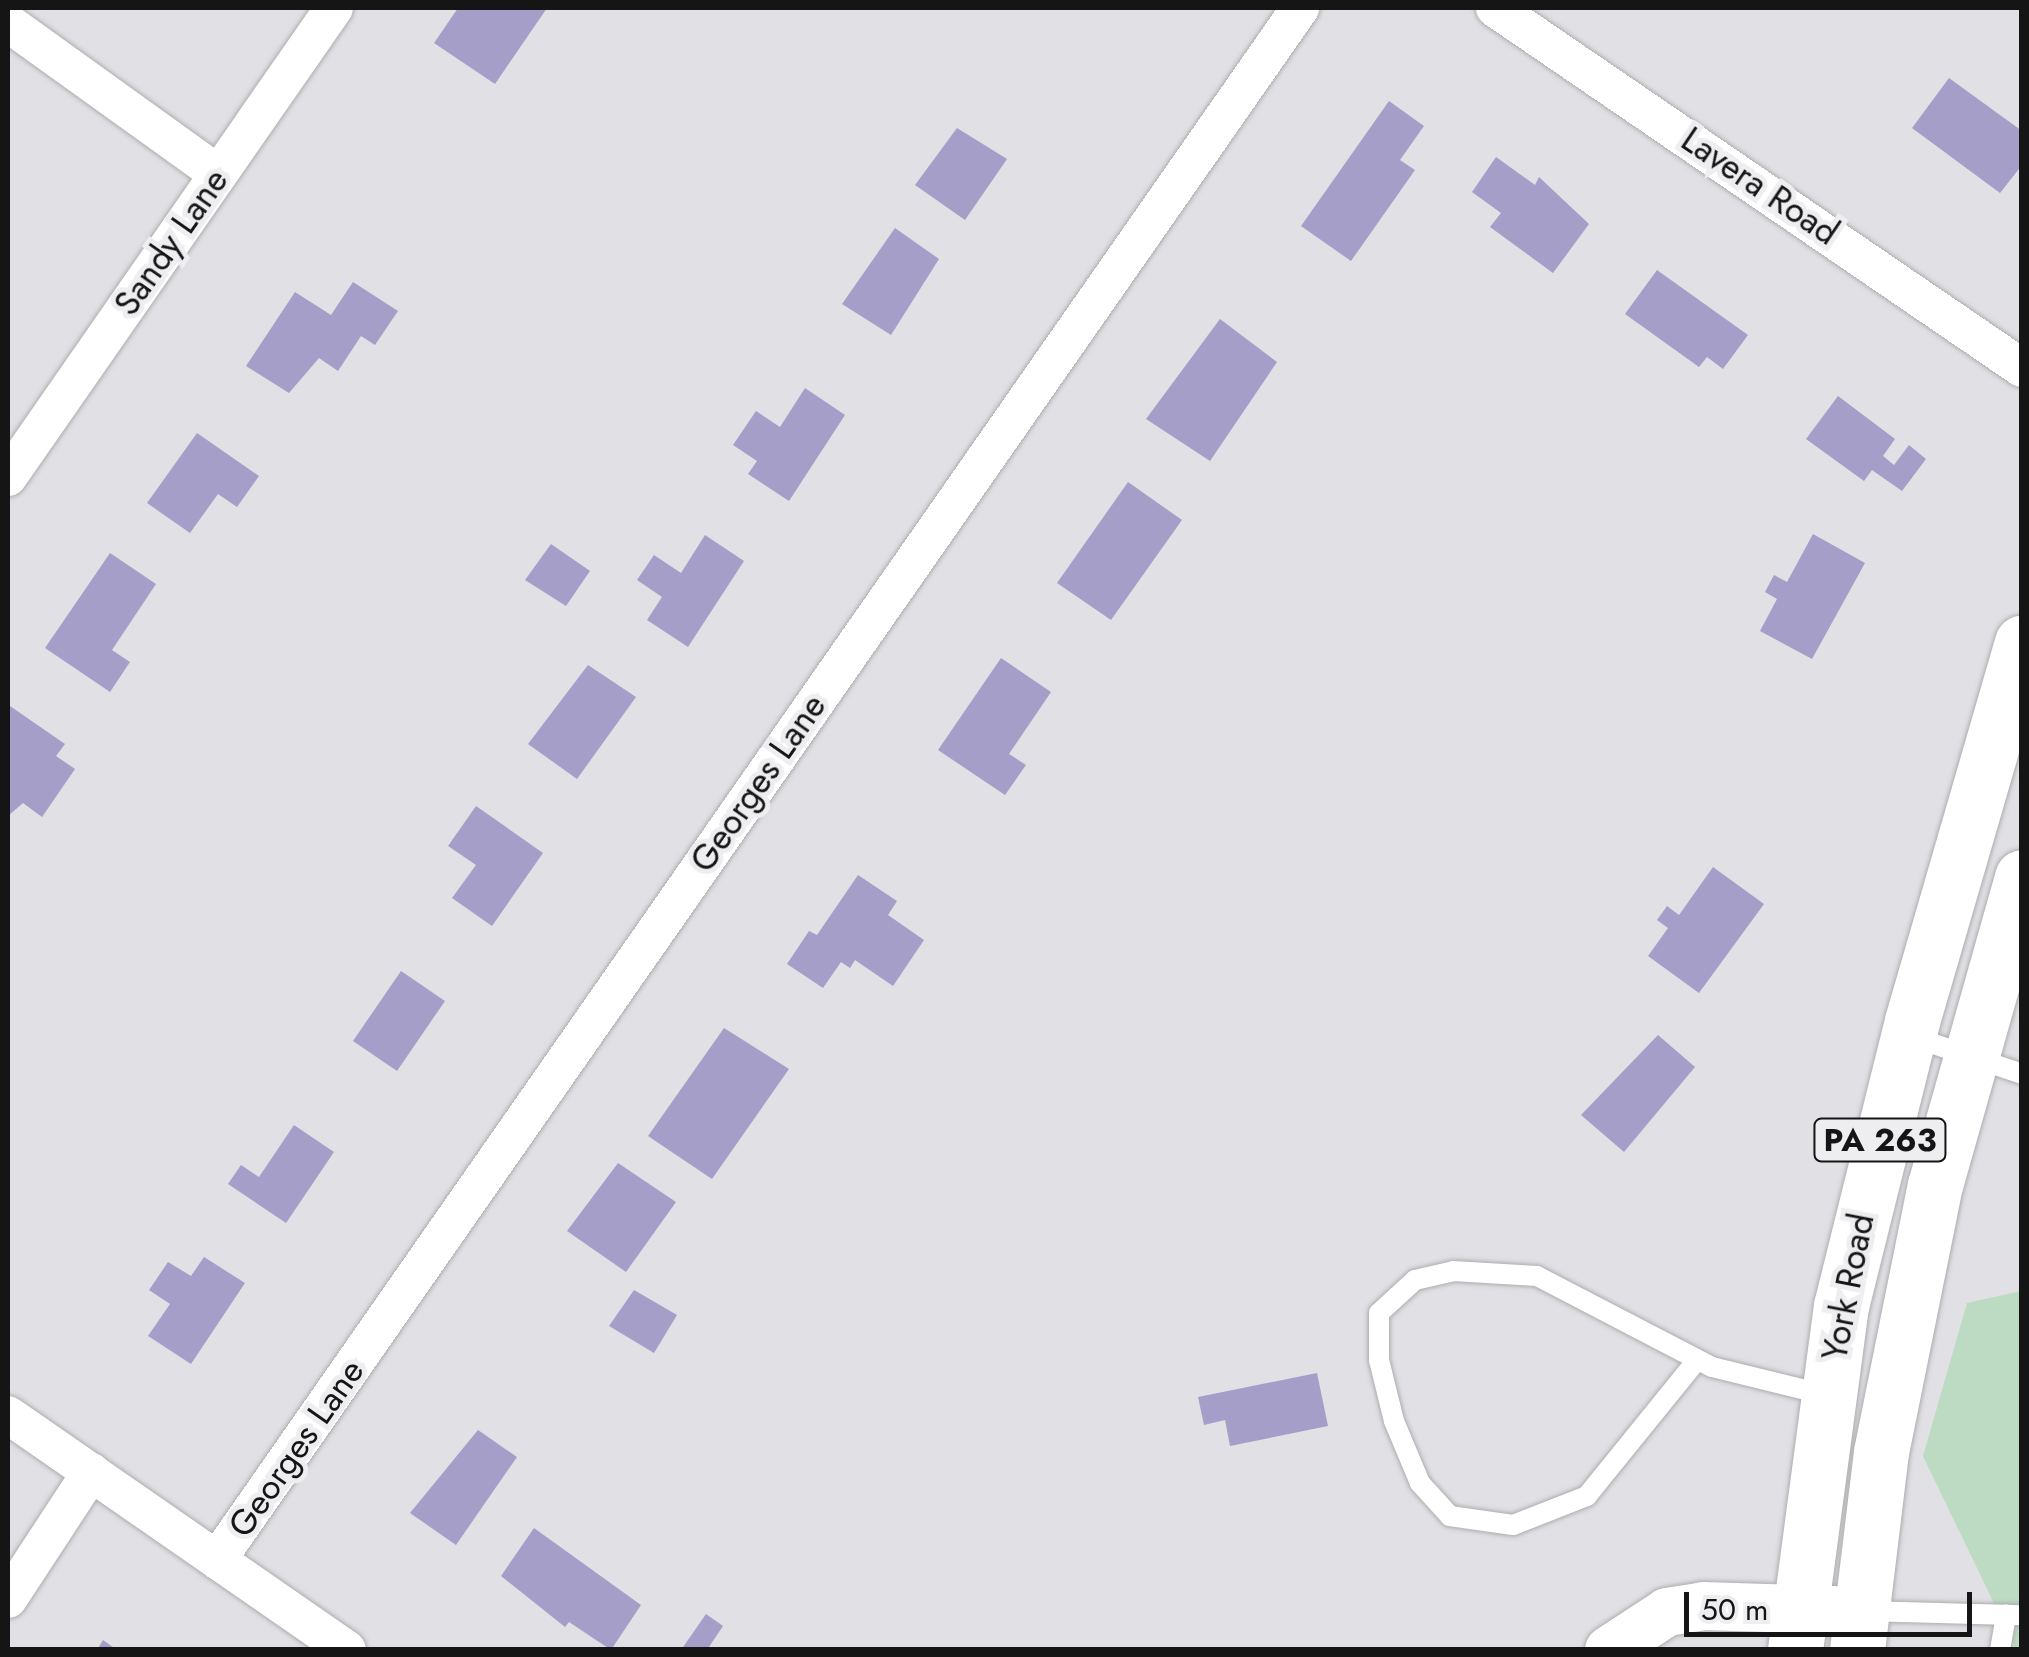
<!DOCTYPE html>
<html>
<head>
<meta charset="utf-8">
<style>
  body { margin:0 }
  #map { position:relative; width:2029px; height:1657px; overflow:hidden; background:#e1e0e4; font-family:Jost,sans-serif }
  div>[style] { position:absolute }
  .green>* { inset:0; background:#bcdbc2 }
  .building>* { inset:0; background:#a49ec9 }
  .roads { filter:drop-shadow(0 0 2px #adadb0) drop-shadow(0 0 2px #adadb0) }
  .service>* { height:20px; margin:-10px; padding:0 10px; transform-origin:10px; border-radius:10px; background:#fff }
  .minor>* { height:38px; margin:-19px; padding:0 19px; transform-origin:19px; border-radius:19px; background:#fff }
  .tertiary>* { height:48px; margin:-24px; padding:0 24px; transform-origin:24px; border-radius:24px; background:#fff }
  .trunk>* { height:55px; margin:-27.5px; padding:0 27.5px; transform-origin:27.5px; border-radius:27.5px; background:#fff }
  span { translate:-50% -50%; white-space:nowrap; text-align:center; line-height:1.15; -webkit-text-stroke:10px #eeeef1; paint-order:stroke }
  .shield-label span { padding:2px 8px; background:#eeeef1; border:2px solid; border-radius:8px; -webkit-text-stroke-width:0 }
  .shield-label { font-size:32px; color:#151516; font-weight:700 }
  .street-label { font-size:35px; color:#151516 }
  .frame { position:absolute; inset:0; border:10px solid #151516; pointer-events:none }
  .scale { position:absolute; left:1684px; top:1592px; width:288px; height:45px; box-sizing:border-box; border:5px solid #151516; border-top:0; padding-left:12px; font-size:30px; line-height:35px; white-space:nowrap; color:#151516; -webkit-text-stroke:8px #eeeef1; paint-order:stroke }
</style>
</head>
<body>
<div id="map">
  <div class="green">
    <i style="clip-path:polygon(2021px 1291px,2021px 1649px,2016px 1649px,1923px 1456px,1967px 1303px)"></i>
  </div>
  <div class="building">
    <i style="clip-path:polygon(458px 8px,547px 8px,495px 84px,434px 43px)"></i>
    <i style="clip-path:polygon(1949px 78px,2022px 131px,2022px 165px,2000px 193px,1912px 128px)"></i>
    <i style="clip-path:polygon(1389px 101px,1424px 126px,1400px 160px,1415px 170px,1351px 261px,1301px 226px)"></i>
    <i style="clip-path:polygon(957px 128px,1007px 159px,965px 220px,915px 185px)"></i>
    <i style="clip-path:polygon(1496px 157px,1535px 185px,1539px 177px,1589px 224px,1553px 273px,1490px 227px,1501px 213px,1472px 192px)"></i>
    <i style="clip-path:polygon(895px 228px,939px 259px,891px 335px,842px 304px)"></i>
    <i style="clip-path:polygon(1657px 270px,1748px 335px,1723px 369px,1707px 357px,1699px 367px,1625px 314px)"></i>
    <i style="clip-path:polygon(353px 282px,398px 311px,375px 345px,361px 336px,338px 371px,319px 358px,289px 393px,246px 366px,295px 292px,331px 315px)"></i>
    <i style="clip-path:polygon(1220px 319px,1277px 362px,1210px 461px,1146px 419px)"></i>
    <i style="clip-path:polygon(805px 388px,845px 415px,789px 501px,748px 474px,757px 461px,733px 445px,756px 411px,780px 427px)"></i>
    <i style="clip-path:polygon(1838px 396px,1895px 439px,1883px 456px,1894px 465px,1909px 445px,1926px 459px,1902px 491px,1872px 470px,1864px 481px,1806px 439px)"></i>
    <i style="clip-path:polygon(197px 433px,259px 476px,237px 507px,218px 494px,190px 533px,147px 503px)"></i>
    <i style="clip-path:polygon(1128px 482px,1182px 520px,1111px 620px,1057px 583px)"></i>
    <i style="clip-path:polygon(1813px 534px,1865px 563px,1812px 659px,1760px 631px,1777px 599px,1765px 592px,1774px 575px,1787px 582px)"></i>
    <i style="clip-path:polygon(705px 535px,744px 561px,688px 647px,647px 620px,662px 597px,637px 580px,654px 555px,681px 573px)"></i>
    <i style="clip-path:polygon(551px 544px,590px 571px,566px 606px,525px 580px)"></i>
    <i style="clip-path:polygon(110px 553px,156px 584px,112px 650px,130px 662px,110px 692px,45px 648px)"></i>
    <i style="clip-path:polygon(1001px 658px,1051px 692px,1009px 754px,1026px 765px,1005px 795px,938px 750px)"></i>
    <i style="clip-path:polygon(588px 665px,636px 697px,577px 779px,528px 744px)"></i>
    <i style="clip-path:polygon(10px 706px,65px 744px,56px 756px,75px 769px,42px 817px,23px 803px,8px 816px)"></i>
    <i style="clip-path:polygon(476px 806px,543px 853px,492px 926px,452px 898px,476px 865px,448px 846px)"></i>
    <i style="clip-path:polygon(1713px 867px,1764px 904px,1699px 993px,1648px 956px,1668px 928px,1657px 920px,1667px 906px,1679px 915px)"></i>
    <i style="clip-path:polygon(858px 875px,897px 901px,888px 915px,924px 940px,893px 986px,855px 960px,850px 968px,841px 962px,823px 988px,787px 964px,809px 931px,817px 935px)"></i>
    <i style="clip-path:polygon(401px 971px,445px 1001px,397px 1071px,353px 1041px)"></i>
    <i style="clip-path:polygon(724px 1028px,789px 1069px,712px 1179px,648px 1136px)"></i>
    <i style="clip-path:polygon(1658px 1035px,1695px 1067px,1624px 1152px,1581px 1115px)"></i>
    <i style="clip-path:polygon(294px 1125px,334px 1152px,286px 1223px,228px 1184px,241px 1165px,259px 1177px)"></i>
    <i style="clip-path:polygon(618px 1163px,676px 1202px,626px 1272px,567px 1231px)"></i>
    <i style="clip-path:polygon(204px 1257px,245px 1283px,191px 1364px,148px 1336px,170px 1304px,149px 1290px,168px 1262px,191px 1276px)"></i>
    <i style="clip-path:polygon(634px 1290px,677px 1315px,654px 1353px,609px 1326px)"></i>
    <i style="clip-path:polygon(1317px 1373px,1328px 1426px,1230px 1446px,1225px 1420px,1204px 1425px,1198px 1397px)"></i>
    <i style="clip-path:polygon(478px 1430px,517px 1457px,456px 1545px,410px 1513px)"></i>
    <i style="clip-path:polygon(534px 1528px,641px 1605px,611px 1650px,569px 1622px,565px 1627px,501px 1576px)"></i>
    <i style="clip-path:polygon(706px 1614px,723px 1626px,707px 1650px,681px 1650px)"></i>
    <i style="clip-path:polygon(103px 1640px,117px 1650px,97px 1650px)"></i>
  </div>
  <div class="roads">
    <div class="service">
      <i style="left:1910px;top:1036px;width:118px;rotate:18.7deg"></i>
      <i style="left:1697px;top:1360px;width:175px;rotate:129deg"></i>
      <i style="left:1587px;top:1496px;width:79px;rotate:158.6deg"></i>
      <i style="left:1513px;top:1525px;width:64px;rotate:-171.9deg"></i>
      <i style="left:1450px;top:1516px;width:45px;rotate:-132.3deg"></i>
      <i style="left:1420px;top:1483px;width:67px;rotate:-112.8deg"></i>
      <i style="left:1394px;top:1421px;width:63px;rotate:-103.8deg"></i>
      <i style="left:1379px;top:1360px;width:47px;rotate:-90deg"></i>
      <i style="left:1379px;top:1313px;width:49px;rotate:-42.5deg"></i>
      <i style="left:1415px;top:1280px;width:39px;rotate:-13deg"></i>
      <i style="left:1453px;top:1271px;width:84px;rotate:3.4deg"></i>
      <i style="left:1537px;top:1276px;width:197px;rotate:27.5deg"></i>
      <i style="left:1712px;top:1367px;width:117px;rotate:13.8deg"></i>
      <i style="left:1864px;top:1611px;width:158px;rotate:1.5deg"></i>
      <i style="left:2000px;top:1650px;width:36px;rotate:-80deg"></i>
    </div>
    <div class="minor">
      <i style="left:1495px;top:8px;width:638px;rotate:34.34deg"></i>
      <i style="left:8px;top:23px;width:259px;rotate:35.7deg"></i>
      <i style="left:8px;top:477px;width:571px;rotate:-55.2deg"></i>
      <i style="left:8px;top:1415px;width:412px;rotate:34.7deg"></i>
      <i style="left:217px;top:1560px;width:1893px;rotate:-55.09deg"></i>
      <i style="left:8px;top:1599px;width:152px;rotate:-56.8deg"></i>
    </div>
    <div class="tertiary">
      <i style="left:1609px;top:1650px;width:69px;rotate:-33.2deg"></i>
      <i style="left:1667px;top:1612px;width:36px;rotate:-9deg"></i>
      <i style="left:1703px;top:1606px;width:159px;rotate:1.8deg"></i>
    </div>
    <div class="trunk">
      <i style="left:1795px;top:1650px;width:347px;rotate:-82.4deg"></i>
      <i style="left:1841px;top:1306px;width:294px;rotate:-76deg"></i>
      <i style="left:1912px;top:1021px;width:394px;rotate:-73.8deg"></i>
      <i style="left:1857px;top:1650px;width:199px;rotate:-83.1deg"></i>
      <i style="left:1881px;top:1452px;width:272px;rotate:-78.6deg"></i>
      <i style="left:1935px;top:1185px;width:320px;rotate:-74.2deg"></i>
    </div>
  </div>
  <div class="shield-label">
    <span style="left:1880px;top:1140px">PA 263</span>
  </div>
  <div class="street-label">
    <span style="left:1760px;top:186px;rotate:34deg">Lavera Road</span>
    <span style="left:171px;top:242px;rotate:-55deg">Sandy Lane</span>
    <span style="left:758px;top:783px;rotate:-55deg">Georges Lane</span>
    <span style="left:1848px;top:1287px;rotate:-79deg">York Road</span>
    <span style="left:296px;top:1448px;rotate:-55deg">Georges Lane</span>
  </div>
  <div class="frame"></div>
  <div class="scale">50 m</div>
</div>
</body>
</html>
